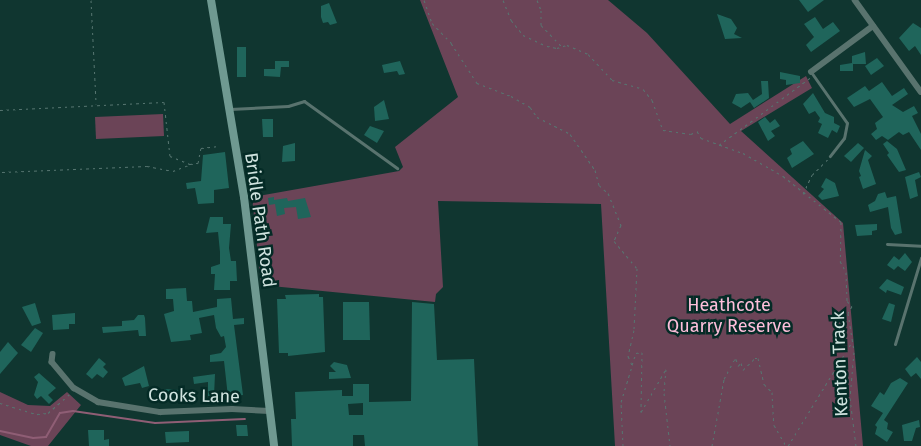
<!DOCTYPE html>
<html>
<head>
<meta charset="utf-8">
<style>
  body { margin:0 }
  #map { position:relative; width:921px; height:446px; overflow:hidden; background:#103630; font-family:"Fira Sans",sans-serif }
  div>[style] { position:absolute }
  .green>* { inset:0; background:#6b4457 }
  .stream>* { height:2px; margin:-1px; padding:0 1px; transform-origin:1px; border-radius:1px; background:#8f5e75 }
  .building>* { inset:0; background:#1f655b }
  .path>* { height:1px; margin-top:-0.5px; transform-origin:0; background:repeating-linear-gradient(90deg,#567570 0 2.5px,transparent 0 6.5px) }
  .lane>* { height:3px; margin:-1.5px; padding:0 1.5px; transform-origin:1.5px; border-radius:1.5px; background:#59736e }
  .street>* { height:5.5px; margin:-2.75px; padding:0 2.75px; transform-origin:2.75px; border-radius:2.75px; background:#59736e }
  .secondary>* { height:8px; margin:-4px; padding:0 4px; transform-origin:4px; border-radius:4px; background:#6f9991 }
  span { translate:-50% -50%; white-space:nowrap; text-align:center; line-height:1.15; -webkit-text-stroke:5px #042b26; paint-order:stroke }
  .street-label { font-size:18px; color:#d0e3df }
  .park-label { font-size:18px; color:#febfdb }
</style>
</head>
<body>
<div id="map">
  <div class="green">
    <i style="clip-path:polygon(420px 0,608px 0,647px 33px,730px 124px,806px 76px,812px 88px,741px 131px,843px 223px,863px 446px,615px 446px,601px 204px,438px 201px,443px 287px,436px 294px,435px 302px,261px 285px,252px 197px,399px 171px,403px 167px,395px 147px,458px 97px)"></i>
    <i style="clip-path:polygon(163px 114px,164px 136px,96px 139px,95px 117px)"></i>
    <i style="clip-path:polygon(0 392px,28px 405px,50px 406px,67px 392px,81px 405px,48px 446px,31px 446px,0 435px)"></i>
  </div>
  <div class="stream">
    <i style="left:0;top:431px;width:34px;rotate:12deg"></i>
    <i style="left:33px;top:438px;width:13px;rotate:-4deg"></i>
    <i style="left:46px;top:437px;width:28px;rotate:-60deg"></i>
    <i style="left:60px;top:413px;width:13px;rotate:-9deg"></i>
    <i style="left:73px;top:411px;width:83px;rotate:8.3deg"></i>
    <i style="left:155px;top:423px;width:90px;rotate:-2.5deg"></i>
  </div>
  <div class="building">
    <i style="clip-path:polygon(799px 0,824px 0,808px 12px)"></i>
    <i style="clip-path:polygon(329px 3px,337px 23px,330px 25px,328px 22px,323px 23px,321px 17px,321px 6px)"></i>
    <i style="clip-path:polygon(717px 14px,731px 19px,737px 28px,734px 34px,742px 38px,725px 39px)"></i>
    <i style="clip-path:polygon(815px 17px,823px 29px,833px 22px,840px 31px,811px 52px,806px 45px,814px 37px,804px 24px)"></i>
    <i style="clip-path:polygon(913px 23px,921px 28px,921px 55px,915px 46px,909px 51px,899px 38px)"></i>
    <i style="clip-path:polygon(237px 47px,246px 47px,246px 77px,237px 77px)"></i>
    <i style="clip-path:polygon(865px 52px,866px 64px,853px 64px,853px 71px,840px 71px,840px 65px,852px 63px,852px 56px)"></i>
    <i style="clip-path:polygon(877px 58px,884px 66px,871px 75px,865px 66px)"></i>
    <i style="clip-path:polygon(275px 61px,289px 61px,289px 67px,281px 67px,280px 77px,264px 76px,264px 69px,275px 69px)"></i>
    <i style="clip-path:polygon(400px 61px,405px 74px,399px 75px,397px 71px,384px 73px,382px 65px)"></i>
    <i style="clip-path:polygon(780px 72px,800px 76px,800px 83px,786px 85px,786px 80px,780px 79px)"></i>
    <i style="clip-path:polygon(761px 81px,768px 81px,769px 98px,754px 108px,750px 102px,741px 108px,732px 103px,736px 94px,748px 93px,753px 100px,762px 94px)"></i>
    <i style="clip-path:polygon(882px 82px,892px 96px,904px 88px,908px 94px,892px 105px,903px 112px,914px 106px,918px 113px,912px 116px,921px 134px,921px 150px,909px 132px,903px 135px,899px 132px,888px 140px,882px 136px,876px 140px,871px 134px,877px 129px,875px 123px,883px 117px,870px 99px,854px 107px,847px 98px,865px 86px,869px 91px)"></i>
    <i style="clip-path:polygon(813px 93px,825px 113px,834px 117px,834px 123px,840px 126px,837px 133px,832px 130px,828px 138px,818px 133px,822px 124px,818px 122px,820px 118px,815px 111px,809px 114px,803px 104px)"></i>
    <i style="clip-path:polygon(384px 100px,389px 119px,375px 121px,374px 107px)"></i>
    <i style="clip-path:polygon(765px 117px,770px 123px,775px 119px,780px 126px,771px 131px,775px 136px,768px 141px,758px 122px)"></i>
    <i style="clip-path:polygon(262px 119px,273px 119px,273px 137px,263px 137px)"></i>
    <i style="clip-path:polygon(370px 126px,384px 131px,377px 143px,364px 135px)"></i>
    <i style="clip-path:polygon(803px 141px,814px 154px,792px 168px,787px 158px,792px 154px,790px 149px)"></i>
    <i style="clip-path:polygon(887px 141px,897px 149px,906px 170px,899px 172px,887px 155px,889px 153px,883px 144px)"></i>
    <i style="clip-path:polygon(295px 143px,295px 161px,282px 162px,283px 146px)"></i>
    <i style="clip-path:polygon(858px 143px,864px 148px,851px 162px,844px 156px)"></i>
    <i style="clip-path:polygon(865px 150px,872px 156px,868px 160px,876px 184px,863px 189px,859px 177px,861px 176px,859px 171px)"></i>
    <i style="clip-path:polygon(225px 152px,229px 188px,214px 190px,214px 203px,198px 204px,195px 188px,187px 189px,186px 183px,201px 181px,203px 155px)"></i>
    <i style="clip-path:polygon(919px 172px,921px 177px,915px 180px,918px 196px,910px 199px,905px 177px)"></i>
    <i style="clip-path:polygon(826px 178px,835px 183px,839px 196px,822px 200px,818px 196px,824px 189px,821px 187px)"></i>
    <i style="clip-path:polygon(885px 192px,887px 198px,896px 196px,902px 233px,895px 235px,891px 228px,888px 207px,870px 212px,868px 205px,875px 201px,878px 194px)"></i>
    <i style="clip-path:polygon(274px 197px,274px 200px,287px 198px,288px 201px,305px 198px,311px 217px,298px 219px,296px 207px,284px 208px,285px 214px,277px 216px,275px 204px,269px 205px,268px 198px)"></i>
    <i style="clip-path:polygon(210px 217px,223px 217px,223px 224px,231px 224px,229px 248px,231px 261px,236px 261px,237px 281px,230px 281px,230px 290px,214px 290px,215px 274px,211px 274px,211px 267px,220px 264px,220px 252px,218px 232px,206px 233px)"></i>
    <i style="clip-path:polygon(877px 224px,877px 230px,872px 231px,872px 235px,857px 236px,855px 225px)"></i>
    <i style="clip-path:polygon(905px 253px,912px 262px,905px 271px,898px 266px,894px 270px,887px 265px,894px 256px,899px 260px)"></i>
    <i style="clip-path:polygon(887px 279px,904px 287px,901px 295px,887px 290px,886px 293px,879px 288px)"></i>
    <i style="clip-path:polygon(186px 288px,187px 301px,192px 301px,193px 312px,217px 307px,217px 299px,231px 298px,233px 319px,244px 318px,244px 324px,234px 325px,243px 395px,228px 397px,224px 361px,210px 362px,210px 355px,221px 353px,226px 347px,224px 336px,221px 337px,216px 328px,214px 315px,199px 318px,202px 333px,190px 335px,191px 340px,171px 342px,164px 314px,174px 311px,173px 299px,166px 299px,166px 289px)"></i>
    <i style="clip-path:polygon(319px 294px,319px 297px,323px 297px,325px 352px,288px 356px,288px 353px,279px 353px,277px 299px,286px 299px,285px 295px)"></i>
    <i style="clip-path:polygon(343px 302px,369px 302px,370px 340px,343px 340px)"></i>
    <i style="clip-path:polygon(evenodd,412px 302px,434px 304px,437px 360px,474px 359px,478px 446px,365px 446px,364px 435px,353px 435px,353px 446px,292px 446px,291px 419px,296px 419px,295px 392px,342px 390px,342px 396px,353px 396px,353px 384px,369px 384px,369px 402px,411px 401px,412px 302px,363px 403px,363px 415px,349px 415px,348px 404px,363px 403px)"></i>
    <i style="clip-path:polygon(35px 303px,41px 323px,32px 326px,22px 307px)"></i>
    <i style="clip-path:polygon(889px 303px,895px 305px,891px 322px,882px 319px)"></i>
    <i style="clip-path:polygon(75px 313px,75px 324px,69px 324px,69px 329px,53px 330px,52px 315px)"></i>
    <i style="clip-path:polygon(138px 315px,144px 315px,145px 318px,146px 336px,139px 336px,138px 330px,103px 333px,102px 327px,122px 326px,122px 321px,134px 320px)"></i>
    <i style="clip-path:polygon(35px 328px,43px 333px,31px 352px,21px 345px)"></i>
    <i style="clip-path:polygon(8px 342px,18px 353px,0 374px,0 352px)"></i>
    <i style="clip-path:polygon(917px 357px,921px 362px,921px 379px,916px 373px,911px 377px,905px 369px)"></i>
    <i style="clip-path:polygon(99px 358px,106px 364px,103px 367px,108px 372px,103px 378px,97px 374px,92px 379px,86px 374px)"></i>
    <i style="clip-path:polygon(334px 362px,347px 365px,351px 378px,329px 379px,329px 372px,336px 372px,330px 366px)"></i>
    <i style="clip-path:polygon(144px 366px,149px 386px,142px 388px,140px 383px,125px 386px,122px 378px)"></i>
    <i style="clip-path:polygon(39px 373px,56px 388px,48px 395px,53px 400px,49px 404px,41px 396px,37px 399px,34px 395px,38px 382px,34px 377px)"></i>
    <i style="clip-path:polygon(215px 374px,214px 396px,208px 396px,208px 382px,194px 384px,193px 377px)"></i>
    <i style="clip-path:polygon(900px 378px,908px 383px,884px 420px,888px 423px,887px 429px,893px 432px,887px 442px,875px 434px,877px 427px,875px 425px,883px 413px,871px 406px,880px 392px,884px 395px,891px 383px)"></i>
    <i style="clip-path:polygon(164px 389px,194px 391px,195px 398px,169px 401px,164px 398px)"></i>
    <i style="clip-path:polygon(919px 420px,920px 427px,916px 428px,912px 441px,904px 441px,902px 425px)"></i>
    <i style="clip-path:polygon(236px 425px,247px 425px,248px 436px,237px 436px)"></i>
    <i style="clip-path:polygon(88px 430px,104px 430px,104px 440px,109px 439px,109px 446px,89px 446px)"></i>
    <i style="clip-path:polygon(189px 431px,189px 442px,166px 443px,165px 432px)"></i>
  </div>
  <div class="path">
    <i style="left:91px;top:0;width:104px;rotate:87.2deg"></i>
    <i style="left:424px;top:0;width:24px;rotate:71deg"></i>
    <i style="left:432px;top:23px;width:28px;rotate:46deg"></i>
    <i style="left:451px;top:43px;width:48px;rotate:57deg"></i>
    <i style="left:477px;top:83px;width:36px;rotate:21deg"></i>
    <i style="left:511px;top:96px;width:22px;rotate:30deg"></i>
    <i style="left:530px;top:107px;width:12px;rotate:55deg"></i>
    <i style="left:537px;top:117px;width:37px;rotate:27deg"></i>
    <i style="left:570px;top:134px;width:44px;rotate:55.2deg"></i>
    <i style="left:595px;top:170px;width:16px;rotate:75deg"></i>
    <i style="left:599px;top:185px;width:12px;rotate:42deg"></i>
    <i style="left:608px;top:193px;width:35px;rotate:68deg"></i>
    <i style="left:621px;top:225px;width:17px;rotate:114deg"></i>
    <i style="left:614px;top:241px;width:35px;rotate:50deg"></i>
    <i style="left:637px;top:268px;width:62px;rotate:92.8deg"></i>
    <i style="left:634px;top:330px;width:27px;rotate:103deg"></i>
    <i style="left:628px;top:356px;width:10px;rotate:66deg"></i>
    <i style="left:632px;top:365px;width:13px;rotate:-72deg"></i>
    <i style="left:636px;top:353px;width:6px;rotate:-9deg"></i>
    <i style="left:642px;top:352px;width:60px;rotate:91deg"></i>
    <i style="left:641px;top:412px;width:50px;rotate:-59.8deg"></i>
    <i style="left:666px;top:369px;width:24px;rotate:95deg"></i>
    <i style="left:664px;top:393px;width:53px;rotate:83.5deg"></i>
    <i style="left:503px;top:0;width:22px;rotate:68deg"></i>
    <i style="left:511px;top:20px;width:19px;rotate:51deg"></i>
    <i style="left:523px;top:35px;width:26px;rotate:25deg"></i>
    <i style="left:547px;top:46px;width:10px;rotate:11deg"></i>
    <i style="left:557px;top:48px;width:10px;rotate:-17deg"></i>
    <i style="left:567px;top:45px;width:23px;rotate:23deg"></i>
    <i style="left:588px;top:54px;width:35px;rotate:47deg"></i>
    <i style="left:612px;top:80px;width:32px;rotate:16deg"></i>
    <i style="left:643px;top:89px;width:14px;rotate:51deg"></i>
    <i style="left:652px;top:100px;width:32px;rotate:70deg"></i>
    <i style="left:663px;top:130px;width:28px;rotate:8deg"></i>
    <i style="left:691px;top:134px;width:7px;rotate:-27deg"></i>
    <i style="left:697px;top:131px;width:8px;rotate:60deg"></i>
    <i style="left:701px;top:138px;width:45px;rotate:19.7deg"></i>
    <i style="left:743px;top:153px;width:46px;rotate:29.9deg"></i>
    <i style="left:783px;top:176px;width:74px;rotate:38.4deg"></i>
    <i style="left:841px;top:222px;width:39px;rotate:91deg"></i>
    <i style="left:840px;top:261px;width:13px;rotate:61deg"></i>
    <i style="left:846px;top:272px;width:29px;rotate:88deg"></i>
    <i style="left:847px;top:301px;width:7px;rotate:45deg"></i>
    <i style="left:852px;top:306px;width:8px;rotate:120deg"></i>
    <i style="left:848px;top:313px;width:39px;rotate:81deg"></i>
    <i style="left:854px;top:352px;width:46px;rotate:95deg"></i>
    <i style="left:850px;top:398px;width:48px;rotate:82.9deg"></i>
    <i style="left:537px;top:0;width:11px;rotate:68deg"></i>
    <i style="left:541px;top:10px;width:15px;rotate:90deg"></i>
    <i style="left:541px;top:25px;width:30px;rotate:46deg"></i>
    <i style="left:0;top:110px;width:164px;rotate:-2.8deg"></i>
    <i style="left:164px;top:102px;width:54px;rotate:83.7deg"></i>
    <i style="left:170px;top:156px;width:22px;rotate:22deg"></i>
    <i style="left:190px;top:164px;width:8px;rotate:-7deg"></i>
    <i style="left:198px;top:163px;width:15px;rotate:-79deg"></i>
    <i style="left:201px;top:148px;width:18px;rotate:-6deg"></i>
    <i style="left:719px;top:145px;width:113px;rotate:-36.4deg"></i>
    <i style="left:2px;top:172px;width:145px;rotate:-2.4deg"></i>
    <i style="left:147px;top:166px;width:26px;rotate:11deg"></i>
    <i style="left:173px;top:171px;width:17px;rotate:-21deg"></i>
    <i style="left:803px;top:194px;width:21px;rotate:-65deg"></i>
    <i style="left:812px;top:175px;width:23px;rotate:-45deg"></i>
    <i style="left:0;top:403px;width:39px;rotate:17deg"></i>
    <i style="left:37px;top:414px;width:11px;rotate:-5deg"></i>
    <i style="left:48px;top:413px;width:29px;rotate:-41deg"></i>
    <i style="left:623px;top:446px;width:44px;rotate:-92.6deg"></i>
    <i style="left:621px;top:402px;width:38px;rotate:-73deg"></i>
    <i style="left:712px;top:446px;width:68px;rotate:-79.8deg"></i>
    <i style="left:724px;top:379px;width:21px;rotate:-62deg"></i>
    <i style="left:734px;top:360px;width:2px;rotate:-27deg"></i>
    <i style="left:736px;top:359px;width:7px;rotate:74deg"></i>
    <i style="left:738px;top:366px;width:4px;rotate:-45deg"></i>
    <i style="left:741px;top:363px;width:7px;rotate:74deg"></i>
    <i style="left:743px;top:370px;width:17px;rotate:-45deg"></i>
    <i style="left:755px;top:358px;width:3px"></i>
    <i style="left:758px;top:358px;width:27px;rotate:77deg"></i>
    <i style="left:764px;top:384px;width:11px;rotate:45deg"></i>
    <i style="left:772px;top:392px;width:33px;rotate:87deg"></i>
    <i style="left:774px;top:425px;width:24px;rotate:60deg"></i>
    <i style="left:788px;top:446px;width:122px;rotate:-58.4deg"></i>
  </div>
  <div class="lane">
    <i style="left:811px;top:72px;width:62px;rotate:54.8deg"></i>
    <i style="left:847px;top:123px;width:15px;rotate:101deg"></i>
    <i style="left:844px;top:138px;width:23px;rotate:128deg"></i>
    <i style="left:230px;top:109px;width:58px;rotate:-3deg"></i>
    <i style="left:288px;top:106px;width:17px;rotate:-17deg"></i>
    <i style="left:304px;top:101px;width:115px;rotate:35.8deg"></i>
    <i style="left:887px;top:244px;width:34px;rotate:3deg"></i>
    <i style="left:895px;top:344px;width:90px;rotate:-73.2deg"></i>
  </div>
  <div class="street">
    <i style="left:855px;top:0;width:113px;rotate:54.3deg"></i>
    <i style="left:811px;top:72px;width:77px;rotate:-36.6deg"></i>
    <i style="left:53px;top:354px;width:8px;rotate:97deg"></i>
    <i style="left:52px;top:362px;width:34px;rotate:50deg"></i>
    <i style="left:74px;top:388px;width:28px;rotate:30deg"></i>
    <i style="left:98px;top:402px;width:63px;rotate:9.2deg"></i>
    <i style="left:160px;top:412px;width:72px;rotate:-2.4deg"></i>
    <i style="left:232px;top:409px;width:37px;rotate:3deg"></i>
  </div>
  <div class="secondary">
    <i style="left:211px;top:0;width:200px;rotate:80.5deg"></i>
    <i style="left:244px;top:197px;width:251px;rotate:83.1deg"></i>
  </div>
  <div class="street-label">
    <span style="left:260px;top:220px;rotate:82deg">Bridle Path Road</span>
    <span style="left:840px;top:364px;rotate:-92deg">Kenton Track</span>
    <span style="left:194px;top:396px;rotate:1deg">Cooks Lane</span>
  </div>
  <div class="park-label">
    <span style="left:729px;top:316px">Heathcote<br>Quarry Reserve</span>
  </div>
</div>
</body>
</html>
